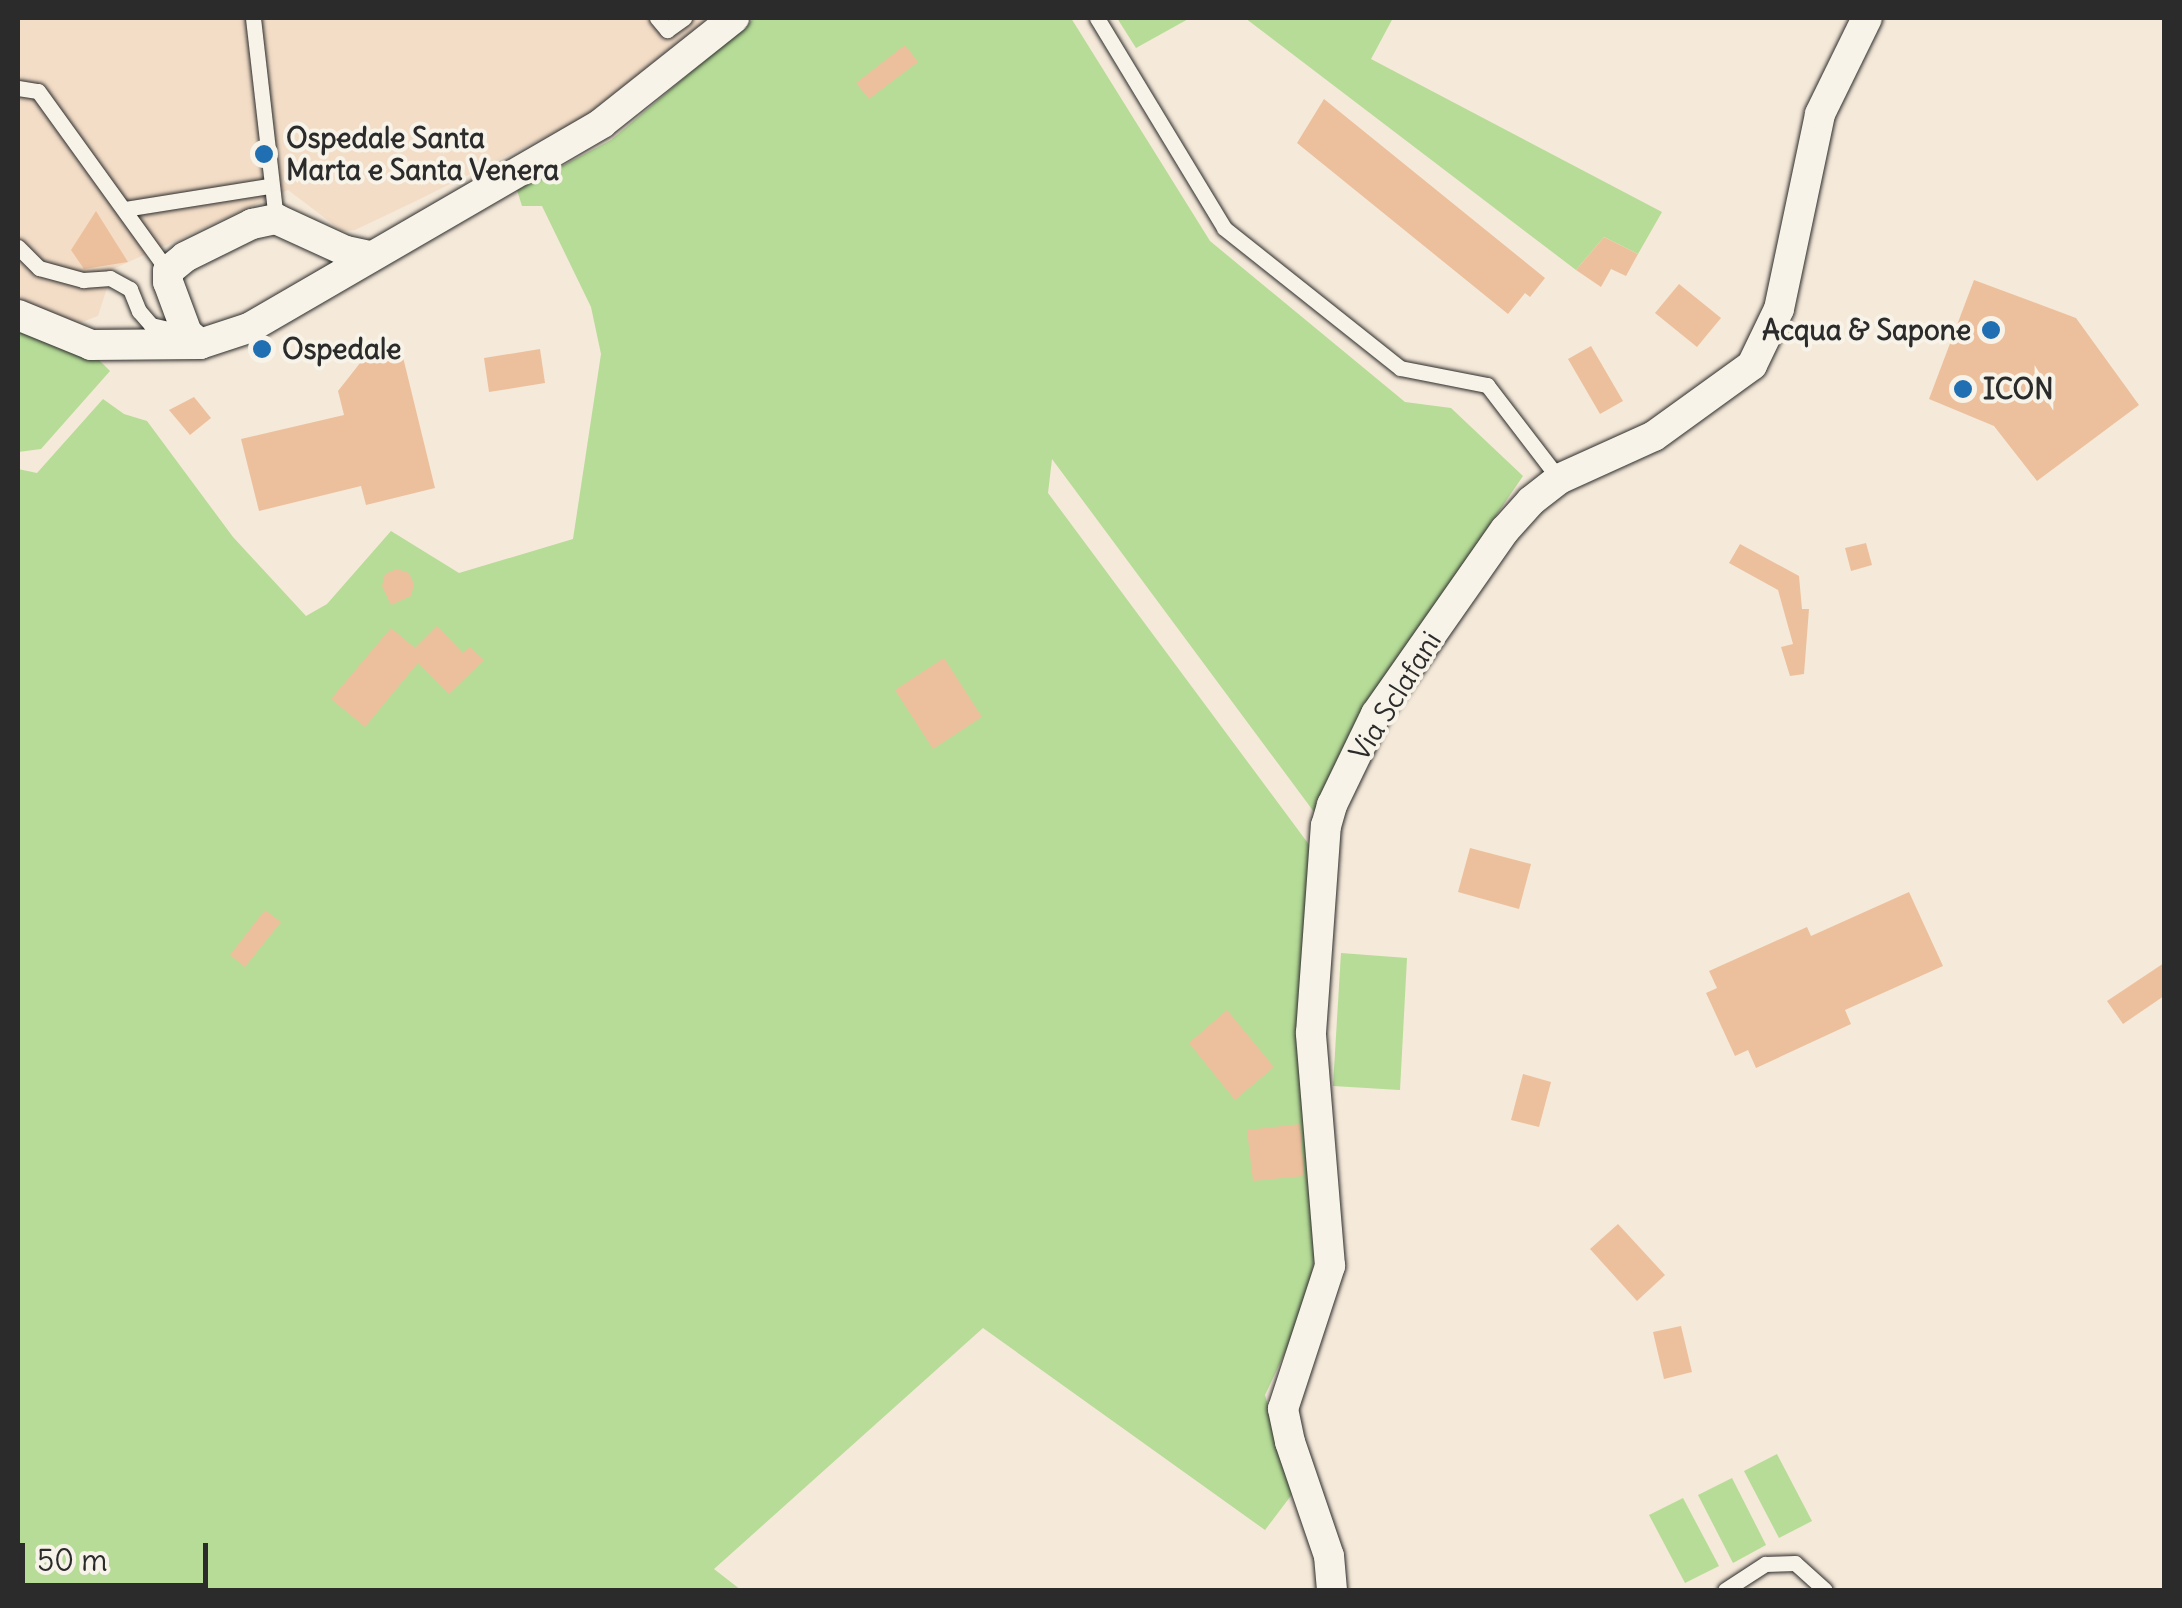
<!DOCTYPE html>
<html>
<head>
<meta charset="utf-8">
<style>
  body { margin:0 }
  #map { position:relative; width:2182px; height:1608px; overflow:hidden; background:#f5e9d9; font-family:Delius,sans-serif }
  div>[style] { position:absolute }
  .built>* { inset:0; background:#f3ddc7 }
  .green>* { inset:0; background:#b6dc97 }
  .building>* { inset:0; background:#edc09d }
  .roads { filter:drop-shadow(0 0 2px #2b2b2b) drop-shadow(0 0 2px #2b2b2b) }
  .service>* { height:15px; margin:-7.5px; padding:0 7.5px; transform-origin:7.5px; border-radius:7.5px; background:#f7f3e8 }
  .minor>* { height:30px; margin:-15px; padding:0 15px; transform-origin:15px; border-radius:15px; background:#f7f3e8 }
  .dots>* { width:28px; height:28px; translate:-50% -50%; box-sizing:border-box; border:5px solid #f7f3e8; border-radius:50% }
  span { translate:-50% -50%; white-space:nowrap; text-align:center; line-height:1.15; -webkit-text-stroke:8px #f7f3e8; paint-order:stroke }
  .poi-label { font-size:28px; color:#2b2b2b; font-weight:700 }
  .left { translate:0 -50%; text-align:left }
  .right { translate:-100% -50%; text-align:right }
  .street-label { font-size:28px; color:#2b2b2b }
  .frame { position:absolute; inset:0; border:20px solid #2b2b2b; pointer-events:none }
  .scale { position:absolute; left:20px; top:1543px; width:188px; height:45px; box-sizing:border-box; border:5px solid #2b2b2b; border-top:0; padding-left:12px; font-size:30px; line-height:35px; white-space:nowrap; color:#2b2b2b; -webkit-text-stroke:8px #f7f3e8; paint-order:stroke }
</style>
</head>
<body>
<div id="map">
  <div class="built">
    <i style="clip-path:polygon(18px 18px,708px 18px,583px 118px,418px 200px,355px 230px,342px 231px,288px 190px,113px 269px,98px 316px,69px 327px,18px 306px)"></i>
  </div>
  <div class="green">
    <i style="clip-path:polygon(755px 18px,1071px 18px,1210px 241px,1405px 402px,1451px 408px,1523px 476px,1374px 694px,1332px 770px,1317px 816px,1052px 459px,1048px 493px,1313px 850px,1315px 1253px,1306px 1308px,1265px 1395px,1293px 1493px,1265px 1530px,983px 1328px,714px 1569px,741px 1590px,18px 1590px,18px 469px,37px 473px,103px 399px,124px 414px,147px 421px,233px 537px,306px 616px,327px 604px,391px 531px,459px 573px,573px 539px,601px 354px,591px 307px,542px 206px,522px 206px,517px 190px,611px 140px)"></i>
    <i style="clip-path:polygon(1117px 18px,1190px 18px,1136px 48px)"></i>
    <i style="clip-path:polygon(1245px 18px,1393px 18px,1371px 59px,1662px 212px,1638px 254px,1604px 237px,1576px 270px)"></i>
    <i style="clip-path:polygon(18px 325px,93px 354px,110px 371px,41px 449px,18px 452px)"></i>
    <i style="clip-path:polygon(1341px 953px,1407px 958px,1400px 1090px,1333px 1086px)"></i>
    <i style="clip-path:polygon(1777px 1454px,1812px 1521px,1779px 1538px,1744px 1471px)"></i>
    <i style="clip-path:polygon(1732px 1478px,1766px 1545px,1733px 1563px,1698px 1495px)"></i>
    <i style="clip-path:polygon(1683px 1498px,1719px 1566px,1685px 1583px,1649px 1515px)"></i>
  </div>
  <div class="building">
    <i style="clip-path:polygon(905px 45px,918px 62px,869px 99px,856px 83px)"></i>
    <i style="clip-path:polygon(1324px 99px,1545px 278px,1530px 297px,1525px 293px,1508px 314px,1297px 143px)"></i>
    <i style="clip-path:polygon(96px 211px,128px 262px,84px 269px,71px 250px)"></i>
    <i style="clip-path:polygon(1604px 237px,1638px 254px,1626px 276px,1611px 269px,1601px 287px,1576px 270px)"></i>
    <i style="clip-path:polygon(1974px 280px,2076px 318px,2139px 405px,2037px 481px,1994px 426px,1929px 399px)"></i>
    <i style="clip-path:polygon(1679px 284px,1721px 318px,1697px 347px,1655px 313px)"></i>
    <i style="clip-path:polygon(1591px 346px,1623px 401px,1600px 414px,1568px 359px)"></i>
    <i style="clip-path:polygon(401px 349px,435px 488px,366px 505px,361px 486px,259px 511px,241px 439px,344px 415px,338px 391px,364px 358px)"></i>
    <i style="clip-path:polygon(540px 349px,545px 383px,489px 392px,484px 358px)"></i>
    <i style="clip-path:polygon(194px 397px,211px 418px,190px 435px,169px 410px)"></i>
    <i style="clip-path:polygon(1866px 543px,1872px 565px,1851px 571px,1845px 548px)"></i>
    <i style="clip-path:polygon(1740px 544px,1799px 576px,1802px 609px,1809px 609px,1804px 674px,1790px 676px,1781px 647px,1793px 644px,1778px 590px,1729px 563px)"></i>
    <i style="clip-path:polygon(397px 569px,409px 573px,414px 584px,411px 596px,391px 605px,382px 586px,385px 574px)"></i>
    <i style="clip-path:polygon(437px 626px,463px 653px,470px 647px,484px 660px,449px 694px,418px 663px,365px 727px,331px 699px,391px 628px,415px 648px)"></i>
    <i style="clip-path:polygon(944px 658px,982px 717px,933px 749px,895px 690px)"></i>
    <i style="clip-path:polygon(1470px 848px,1531px 864px,1519px 909px,1458px 892px)"></i>
    <i style="clip-path:polygon(1909px 892px,1943px 966px,1845px 1010px,1851px 1024px,1756px 1068px,1748px 1050px,1735px 1056px,1706px 993px,1717px 988px,1709px 971px,1807px 927px,1811px 936px)"></i>
    <i style="clip-path:polygon(265px 910px,281px 922px,245px 967px,230px 955px)"></i>
    <i style="clip-path:polygon(2164px 963px,2164px 996px,2123px 1024px,2107px 1001px)"></i>
    <i style="clip-path:polygon(1227px 1010px,1274px 1067px,1235px 1100px,1189px 1043px)"></i>
    <i style="clip-path:polygon(1523px 1074px,1551px 1082px,1539px 1127px,1511px 1120px)"></i>
    <i style="clip-path:polygon(1300px 1124px,1304px 1176px,1253px 1181px,1247px 1130px)"></i>
    <i style="clip-path:polygon(1618px 1224px,1665px 1275px,1637px 1301px,1590px 1249px)"></i>
    <i style="clip-path:polygon(1681px 1326px,1692px 1372px,1664px 1379px,1653px 1332px)"></i>
  </div>
  <div class="roads">
    <div class="service">
      <i style="left:253px;top:18px;width:202px;rotate:83.5deg"></i>
      <i style="left:657px;top:18px;width:16px;rotate:50deg"></i>
      <i style="left:667px;top:30px;width:21px;rotate:-35deg"></i>
      <i style="left:1097px;top:18px;width:245px;rotate:58.8deg"></i>
      <i style="left:1224px;top:228px;width:225px;rotate:38.5deg"></i>
      <i style="left:1400px;top:368px;width:89px;rotate:11.1deg"></i>
      <i style="left:1487px;top:385px;width:118px;rotate:52.5deg"></i>
      <i style="left:18px;top:88px;width:20px;rotate:9deg"></i>
      <i style="left:38px;top:91px;width:222px;rotate:54.2deg"></i>
      <i style="left:125px;top:209px;width:146px;rotate:-9.1deg"></i>
      <i style="left:18px;top:247px;width:30px;rotate:45deg"></i>
      <i style="left:39px;top:268px;width:46px;rotate:15.3deg"></i>
      <i style="left:83px;top:280px;width:27px;rotate:-4deg"></i>
      <i style="left:110px;top:278px;width:23px;rotate:29deg"></i>
      <i style="left:130px;top:289px;width:24px;rotate:68deg"></i>
      <i style="left:139px;top:311px;width:18px;rotate:49deg"></i>
      <i style="left:151px;top:325px;width:37px;rotate:13deg"></i>
      <i style="left:1725px;top:1590px;width:48px;rotate:-33deg"></i>
      <i style="left:1765px;top:1564px;width:30px;rotate:-2deg"></i>
      <i style="left:1795px;top:1563px;width:40px;rotate:42deg"></i>
    </div>
    <div class="minor">
      <i style="left:18px;top:315px;width:79px;rotate:22.3deg"></i>
      <i style="left:91px;top:345px;width:109px;rotate:-0.5deg"></i>
      <i style="left:200px;top:344px;width:52px;rotate:-18.1deg"></i>
      <i style="left:249px;top:328px;width:408px;rotate:-30.1deg"></i>
      <i style="left:602px;top:123px;width:169px;rotate:-38.5deg"></i>
      <i style="left:200px;top:344px;width:17px;rotate:-140deg"></i>
      <i style="left:187px;top:333px;width:54px;rotate:-110.4deg"></i>
      <i style="left:168px;top:282px;width:11px;rotate:-90deg"></i>
      <i style="left:168px;top:271px;width:22px;rotate:-39deg"></i>
      <i style="left:185px;top:257px;width:75px;rotate:-26.2deg"></i>
      <i style="left:252px;top:224px;width:25px;rotate:-12deg"></i>
      <i style="left:276px;top:219px;width:77px;rotate:24.6deg"></i>
      <i style="left:346px;top:251px;width:25px;rotate:12deg"></i>
      <i style="left:1332px;top:1590px;width:34px;rotate:-95deg"></i>
      <i style="left:1329px;top:1556px;width:120px;rotate:-108.9deg"></i>
      <i style="left:1290px;top:1442px;width:34px;rotate:-102deg"></i>
      <i style="left:1283px;top:1409px;width:151px;rotate:-71.8deg"></i>
      <i style="left:1330px;top:1266px;width:234px;rotate:-94.7deg"></i>
      <i style="left:1311px;top:1033px;width:208px;rotate:-85.9deg"></i>
      <i style="left:1326px;top:826px;width:22px;rotate:-74deg"></i>
      <i style="left:1332px;top:805px;width:101px;rotate:-64.2deg"></i>
      <i style="left:1376px;top:714px;width:225px;rotate:-55deg"></i>
      <i style="left:1505px;top:530px;width:39px;rotate:-48deg"></i>
      <i style="left:1531px;top:501px;width:36px;rotate:-38deg"></i>
      <i style="left:1559px;top:479px;width:104px;rotate:-24.4deg"></i>
      <i style="left:1654px;top:436px;width:121px;rotate:-35.9deg"></i>
      <i style="left:1752px;top:365px;width:62px;rotate:-64.3deg"></i>
      <i style="left:1779px;top:309px;width:199px;rotate:-78.1deg"></i>
      <i style="left:1820px;top:114px;width:107px;rotate:-63.9deg"></i>
    </div>
  </div>
  <div class="dots">
    <i style="left:264px;top:154px;background:#1f6fb2"></i>
    <i style="left:1991px;top:330px;background:#1f6fb2"></i>
    <i style="left:262px;top:349px;background:#1f6fb2"></i>
    <i style="left:1963px;top:389px;background:#1f6fb2"></i>
  </div>
  <div class="poi-label">
    <span class="left" style="left:286px;top:154px">Ospedale Santa<br>Marta e Santa Venera</span>
    <span class="right" style="left:1971px;top:330px">Acqua &amp; Sapone</span>
    <span class="left" style="left:282px;top:349px">Ospedale</span>
    <span class="left" style="left:1983px;top:389px">ICON</span>
  </div>
  <div class="street-label">
    <span style="left:1395px;top:696px;rotate:-58deg">Via Sclafani</span>
  </div>
  <div class="frame"></div>
  <div class="scale">50 m</div>
</div>
</body>
</html>
